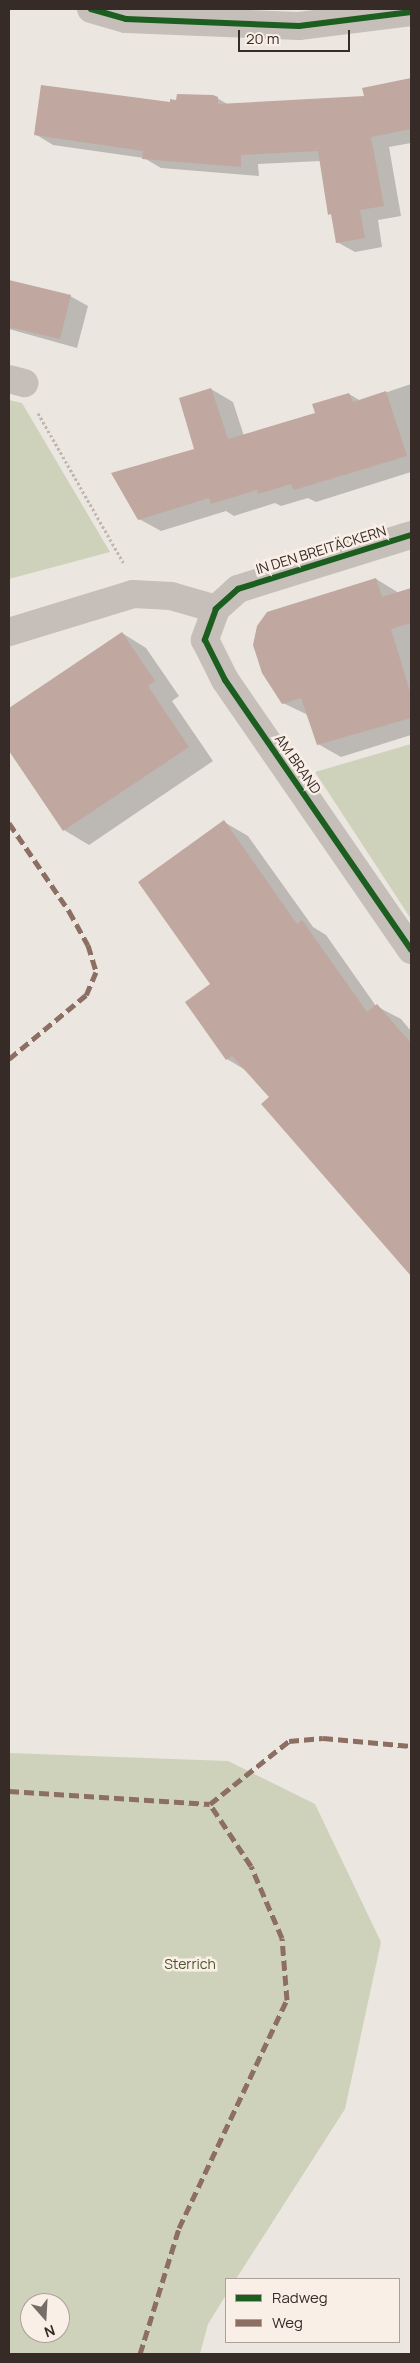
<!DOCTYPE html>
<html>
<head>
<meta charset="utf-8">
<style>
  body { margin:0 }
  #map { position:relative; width:420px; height:2363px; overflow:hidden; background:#ece6e0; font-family:Manrope,sans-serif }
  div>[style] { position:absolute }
  .green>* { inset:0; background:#cfd2ba }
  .shadow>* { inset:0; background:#0003 }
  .building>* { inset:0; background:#c0a8a1 }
  .path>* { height:3px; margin-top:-1.5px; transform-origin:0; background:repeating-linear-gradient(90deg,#beb6b1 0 2.5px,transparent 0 5px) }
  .minor>* { height:28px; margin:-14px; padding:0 14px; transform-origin:14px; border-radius:14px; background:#c5beb9 }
  .quiet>* { height:5px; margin-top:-2.5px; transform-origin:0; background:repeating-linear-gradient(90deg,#8d6e63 0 10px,transparent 0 15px) }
  .cycleway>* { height:6px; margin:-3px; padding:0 3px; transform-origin:3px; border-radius:3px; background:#1b5e20 }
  span { translate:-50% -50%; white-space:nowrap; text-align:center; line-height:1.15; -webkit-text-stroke:5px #faefe7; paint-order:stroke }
  .street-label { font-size:14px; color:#362b27 }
  .park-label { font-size:14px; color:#49552a }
  .frame { position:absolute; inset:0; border:10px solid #362b27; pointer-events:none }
  .legend { position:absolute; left:225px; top:2278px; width:175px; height:65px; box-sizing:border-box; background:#faefe7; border:1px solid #aca19a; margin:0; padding:6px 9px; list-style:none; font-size:15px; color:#362b27 }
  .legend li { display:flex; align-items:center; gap:10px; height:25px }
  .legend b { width:25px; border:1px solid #aca19a }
  .north { position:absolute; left:20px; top:2293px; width:50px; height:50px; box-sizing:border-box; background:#faefe7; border:1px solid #aca19a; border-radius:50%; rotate:161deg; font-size:14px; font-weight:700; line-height:20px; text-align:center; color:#362b27 }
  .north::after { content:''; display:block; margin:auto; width:18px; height:22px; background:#766c68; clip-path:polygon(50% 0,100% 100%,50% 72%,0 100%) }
  .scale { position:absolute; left:238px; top:30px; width:112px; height:22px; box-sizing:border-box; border:2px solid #362b27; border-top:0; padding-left:6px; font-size:15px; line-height:18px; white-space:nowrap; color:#362b27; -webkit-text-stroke:4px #faefe7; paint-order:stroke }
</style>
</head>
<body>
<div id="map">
  <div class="green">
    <i style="clip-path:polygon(9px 400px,22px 403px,110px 552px,9px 579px)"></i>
    <i style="clip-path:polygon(411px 744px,411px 919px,315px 772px)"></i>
    <i style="clip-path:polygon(evenodd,9px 1753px,228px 1761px,315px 1804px,381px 1942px,345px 2109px,236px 2279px,226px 2279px,226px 2295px,208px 2324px,200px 2354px,9px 2354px,9px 1753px,30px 2303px,60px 2303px,60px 2333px,30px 2333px,30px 2303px)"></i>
  </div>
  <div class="shadow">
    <i style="clip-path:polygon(411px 79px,411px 143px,389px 147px,401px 216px,378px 220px,382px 247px,355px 252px,337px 242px,321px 161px,258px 164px,259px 176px,161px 168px,144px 158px,53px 145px,35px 134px,171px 104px,217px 98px,229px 105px,365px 98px,363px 89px)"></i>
    <i style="clip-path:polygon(9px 281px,70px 296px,88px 306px,77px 348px,9px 329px)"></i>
    <i style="clip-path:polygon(411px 384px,411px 472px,316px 502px,308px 498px,281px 506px,275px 503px,234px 516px,226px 511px,161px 531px,139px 519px,196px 450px,211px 389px,233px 402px,244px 436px,316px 414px,349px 394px,361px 401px)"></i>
    <i style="clip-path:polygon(376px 579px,399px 593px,411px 589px,411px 735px,341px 757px,318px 744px,308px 715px,283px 703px)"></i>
    <i style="clip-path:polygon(122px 633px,146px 648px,179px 696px,172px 701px,213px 761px,89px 845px,64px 830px,9px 749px,9px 710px)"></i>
    <i style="clip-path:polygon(224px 822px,248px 836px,313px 927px,326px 935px,376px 1006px,401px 1019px,411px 1031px,411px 1274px,263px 1104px,271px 1097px,247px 1071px,227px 1059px,212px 984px)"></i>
  </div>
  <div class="building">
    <i style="clip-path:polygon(411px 78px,411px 129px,371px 137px,384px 206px,360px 210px,365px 238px,336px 243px,331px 214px,328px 215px,318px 151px,241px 155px,241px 167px,142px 159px,143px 151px,34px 135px,41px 85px,170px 102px,170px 99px,176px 100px,177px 94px,213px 95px,218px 97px,218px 104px,364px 96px,362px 88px)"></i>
    <i style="clip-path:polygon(9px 280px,71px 295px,60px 339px,9px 327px)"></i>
    <i style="clip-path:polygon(211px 388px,228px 439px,315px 413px,312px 404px,349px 393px,353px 402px,386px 391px,407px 456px,294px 490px,291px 484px,258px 494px,257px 490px,211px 504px,209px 498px,138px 520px,111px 473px,194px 449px,179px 398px)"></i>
    <i style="clip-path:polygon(376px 578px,382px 597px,411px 588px,411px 623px,391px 629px,411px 695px,411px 718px,317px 745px,301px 698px,282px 704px,262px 673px,253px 645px,257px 626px,267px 612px)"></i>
    <i style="clip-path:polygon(122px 632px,155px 681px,148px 686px,189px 747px,63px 831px,9px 751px,9px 708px)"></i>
    <i style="clip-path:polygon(224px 820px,297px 924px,302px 920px,367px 1012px,377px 1004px,411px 1043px,411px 1276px,261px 1104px,269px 1097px,232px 1056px,226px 1060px,185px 1002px,210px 984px,138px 882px)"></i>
  </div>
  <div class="path">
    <i style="left:38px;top:413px;width:172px;rotate:60.3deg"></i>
  </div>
  <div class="minor">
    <i style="left:91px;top:9px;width:36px;rotate:16deg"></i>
    <i style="left:126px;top:19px;width:173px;rotate:2.3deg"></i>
    <i style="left:299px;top:26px;width:113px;rotate:-7.1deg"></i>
    <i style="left:9px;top:379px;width:16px;rotate:15deg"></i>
    <i style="left:411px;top:535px;width:181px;rotate:162.7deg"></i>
    <i style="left:238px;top:589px;width:30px;rotate:138deg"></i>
    <i style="left:216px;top:609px;width:33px;rotate:110deg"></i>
    <i style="left:205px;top:640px;width:45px;rotate:63.4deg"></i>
    <i style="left:225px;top:680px;width:328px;rotate:55.4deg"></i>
    <i style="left:9px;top:632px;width:130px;rotate:-17deg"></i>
    <i style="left:133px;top:594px;width:38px;rotate:3deg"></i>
    <i style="left:171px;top:596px;width:47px;rotate:16.1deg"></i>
  </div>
  <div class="quiet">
    <i style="left:9px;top:823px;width:107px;rotate:55.7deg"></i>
    <i style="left:69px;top:911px;width:39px;rotate:61deg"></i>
    <i style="left:88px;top:945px;width:28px;rotate:73deg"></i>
    <i style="left:96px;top:972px;width:25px;rotate:113deg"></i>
    <i style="left:86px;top:995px;width:100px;rotate:140.3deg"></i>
    <i style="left:9px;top:1791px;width:201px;rotate:3.7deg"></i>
    <i style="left:210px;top:1804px;width:101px;rotate:-38.6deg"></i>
    <i style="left:289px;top:1741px;width:34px;rotate:-5deg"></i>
    <i style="left:323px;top:1738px;width:88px;rotate:5.2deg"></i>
    <i style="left:140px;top:2354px;width:132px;rotate:-72.8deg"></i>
    <i style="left:179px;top:2228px;width:252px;rotate:-64.7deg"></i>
    <i style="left:287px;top:2000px;width:62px;rotate:-94.6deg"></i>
    <i style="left:282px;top:1938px;width:78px;rotate:-113.3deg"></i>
    <i style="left:251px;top:1866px;width:74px;rotate:-123.5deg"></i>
  </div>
  <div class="cycleway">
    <i style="left:91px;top:9px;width:36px;rotate:16deg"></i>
    <i style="left:126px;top:19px;width:173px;rotate:2.3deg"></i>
    <i style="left:299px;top:26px;width:113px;rotate:-7.1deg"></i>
    <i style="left:411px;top:535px;width:181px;rotate:162.7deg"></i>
    <i style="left:238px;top:589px;width:30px;rotate:138deg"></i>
    <i style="left:216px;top:609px;width:33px;rotate:110deg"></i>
    <i style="left:205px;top:640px;width:45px;rotate:63.4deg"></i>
    <i style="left:225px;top:680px;width:328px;rotate:55.4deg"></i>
  </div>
  <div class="street-label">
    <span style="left:321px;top:550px;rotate:-17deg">IN DEN BREITÄCKERN</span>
    <span style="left:298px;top:764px;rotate:55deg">AM BRAND</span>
  </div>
  <div class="park-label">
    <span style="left:190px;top:1964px">Sterrich</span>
  </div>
  <div class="frame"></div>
  <ul class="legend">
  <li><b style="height:6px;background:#1b5e20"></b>Radweg</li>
  <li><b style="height:6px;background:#8d6e63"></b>Weg</li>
  </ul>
  <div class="north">N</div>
  <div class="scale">20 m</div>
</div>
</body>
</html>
